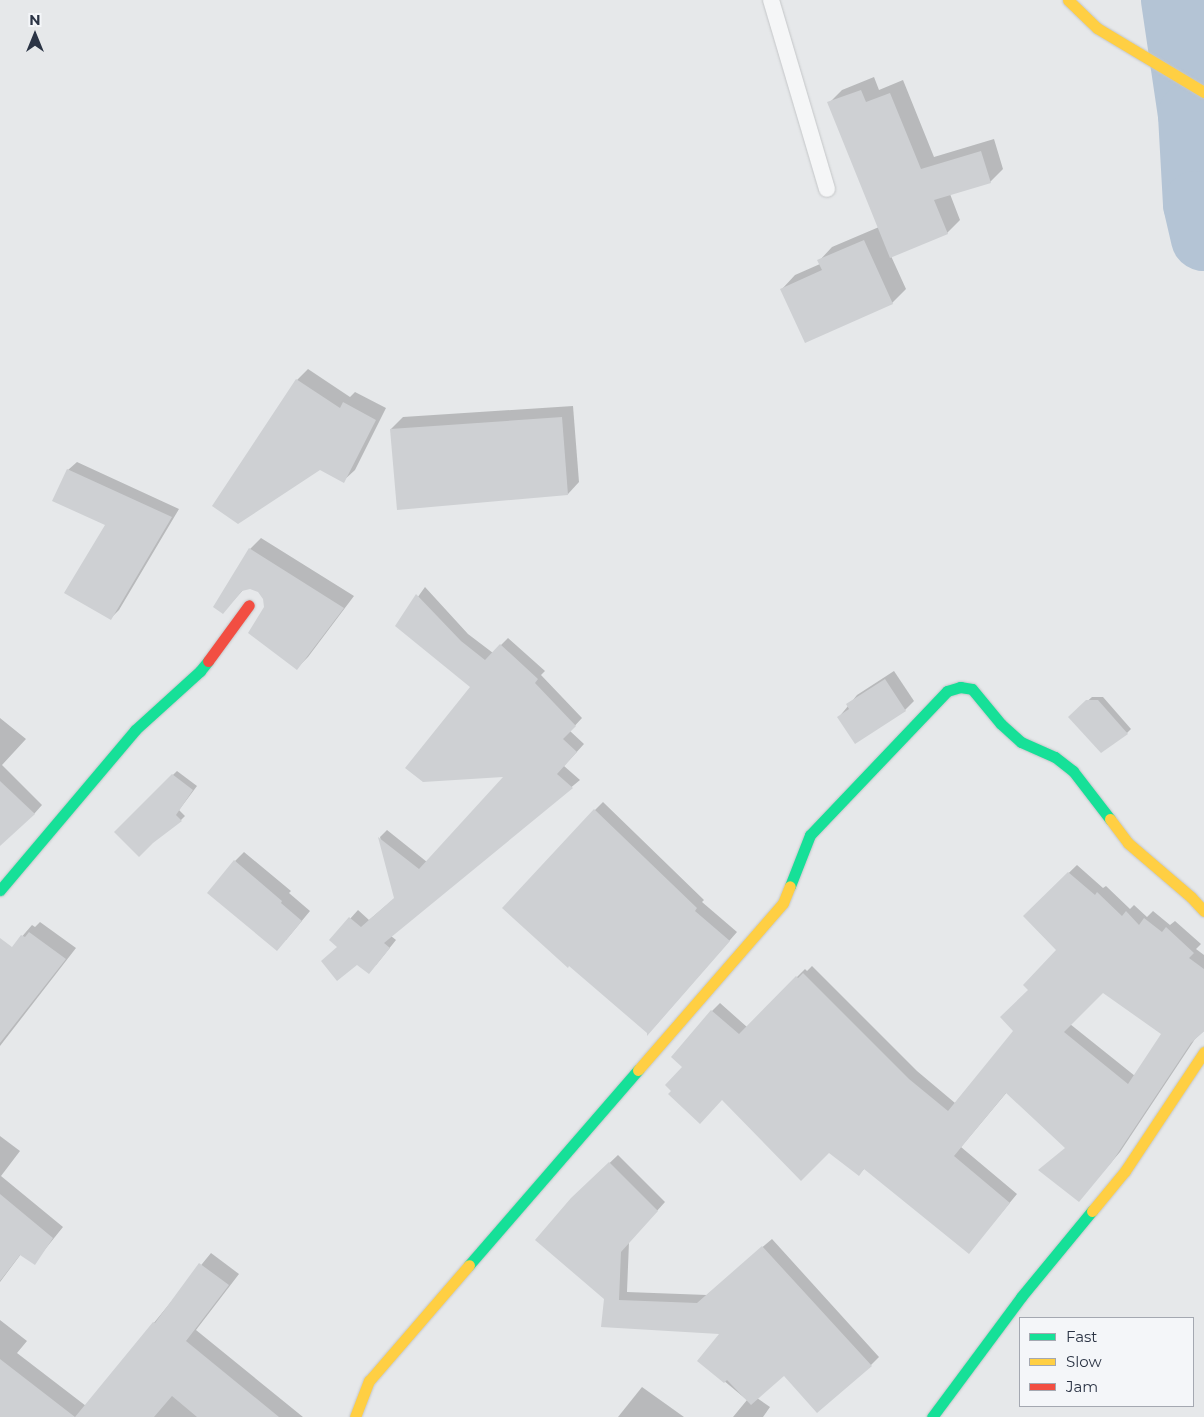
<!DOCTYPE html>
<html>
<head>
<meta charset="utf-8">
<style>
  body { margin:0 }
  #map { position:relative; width:1204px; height:1417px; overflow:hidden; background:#e6e8ea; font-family:Montserrat,sans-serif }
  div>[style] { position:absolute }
  .shadow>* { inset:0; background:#0003 }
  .river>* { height:66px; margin:-33px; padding:0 33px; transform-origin:33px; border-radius:33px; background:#b4c4d5 }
  .building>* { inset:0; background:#ced0d3 }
  .roads { filter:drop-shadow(0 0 1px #c4c6c8) drop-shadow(0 0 1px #c4c6c8) }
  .lane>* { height:16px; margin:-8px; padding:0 8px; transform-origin:8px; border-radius:8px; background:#f5f6f7 }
  .fast>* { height:11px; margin:-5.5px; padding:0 5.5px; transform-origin:5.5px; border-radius:5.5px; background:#16e098 }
  .slow>* { height:11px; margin:-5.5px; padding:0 5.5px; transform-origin:5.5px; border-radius:5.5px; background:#ffcf43 }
  .jam>* { height:11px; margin:-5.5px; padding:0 5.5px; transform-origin:5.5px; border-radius:5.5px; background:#f24e42 }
  span { translate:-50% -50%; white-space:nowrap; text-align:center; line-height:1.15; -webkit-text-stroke:5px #f4f6f9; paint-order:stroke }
  .legend { position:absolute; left:1019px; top:1317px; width:175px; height:90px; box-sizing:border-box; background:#f4f6f9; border:1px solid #a4a8b1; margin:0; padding:6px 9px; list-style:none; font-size:15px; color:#2b3445 }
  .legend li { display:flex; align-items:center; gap:10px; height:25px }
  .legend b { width:25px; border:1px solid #a4a8b1 }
  .north { position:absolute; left:10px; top:10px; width:50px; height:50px; -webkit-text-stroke:4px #f4f6f9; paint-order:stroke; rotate:0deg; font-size:14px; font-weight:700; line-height:20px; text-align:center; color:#2b3445 }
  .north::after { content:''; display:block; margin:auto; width:18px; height:22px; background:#2b3445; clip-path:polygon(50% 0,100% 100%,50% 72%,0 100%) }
</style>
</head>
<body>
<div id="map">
  <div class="shadow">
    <i style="clip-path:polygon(874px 77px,879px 90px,903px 80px,934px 157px,994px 139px,1003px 169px,990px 182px,950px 194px,960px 220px,947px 233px,891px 256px,906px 289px,892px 303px,782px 289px,795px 275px,820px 264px,819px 261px,832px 247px,879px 227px,829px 103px,842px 90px)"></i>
    <i style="clip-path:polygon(308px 369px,350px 397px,355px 392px,386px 408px,355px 470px,343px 481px,320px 469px,297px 380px)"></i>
    <i style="clip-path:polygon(573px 406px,579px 482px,568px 494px,391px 429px,403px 417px)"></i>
    <i style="clip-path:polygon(77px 462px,179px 509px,119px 610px,111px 618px,107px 525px,68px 470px)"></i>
    <i style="clip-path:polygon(261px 538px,354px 596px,308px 657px,297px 668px,266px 608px,265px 599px,259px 591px,250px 588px,244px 589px,223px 612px,250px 549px)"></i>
    <i style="clip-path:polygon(425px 587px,468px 634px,493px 653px,508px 638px,545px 671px,541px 675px,582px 718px,570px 731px,584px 744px,564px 766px,580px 780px,391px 936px,396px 940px,376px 965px,338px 947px,331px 940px,358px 910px,369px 920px,395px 898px,380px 837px,387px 830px,427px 862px,506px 776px,472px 687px,397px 626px)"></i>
    <i style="clip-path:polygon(894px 671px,914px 701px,905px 710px,839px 717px,857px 695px)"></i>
    <i style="clip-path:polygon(1092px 697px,1103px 697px,1131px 729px,1127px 733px,1074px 713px)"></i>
    <i style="clip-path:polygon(0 718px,26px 739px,2px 765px,42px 805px,34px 814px,0 827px)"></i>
    <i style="clip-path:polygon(177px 771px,197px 786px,179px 810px,185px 816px,181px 820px,152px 842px,115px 832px)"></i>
    <i style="clip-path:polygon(603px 802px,704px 900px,702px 902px,737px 932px,655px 1026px,569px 965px,595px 810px)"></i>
    <i style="clip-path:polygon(244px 852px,291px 891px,289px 893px,310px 911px,286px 940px,235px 861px)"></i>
    <i style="clip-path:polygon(evenodd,1077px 865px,1103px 888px,1106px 886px,1130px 909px,1134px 905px,1147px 917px,1153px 911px,1170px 925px,1175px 921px,1201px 944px,1196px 949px,1204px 955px,1204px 1031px,1195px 1039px,1120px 1152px,1079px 1200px,1066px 1147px,1007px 1092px,961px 1147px,1017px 1194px,969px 1252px,865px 1168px,859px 1174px,828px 1151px,722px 1099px,684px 1067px,712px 1011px,720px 1003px,747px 1027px,805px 969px,807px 971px,812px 966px,917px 1071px,955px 1103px,1015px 1031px,1030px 990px,1057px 950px,1024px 916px,1077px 865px,1103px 991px,1162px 1034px,1135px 1076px,1070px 1024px,1103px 991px)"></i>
    <i style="clip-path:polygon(40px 922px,76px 948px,0 1046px,0 962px,32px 925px,35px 927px)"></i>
    <i style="clip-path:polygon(0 1136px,20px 1151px,1px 1176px,63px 1227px,34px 1263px,21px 1254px,0 1282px)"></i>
    <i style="clip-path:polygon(618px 1155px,665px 1202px,629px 1242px,627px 1292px,707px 1295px,772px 1239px,879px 1357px,871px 1365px,784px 1374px,757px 1398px,770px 1407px,763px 1417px,733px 1417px,747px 1400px,699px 1360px,722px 1332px,605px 1298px,581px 1190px)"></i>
    <i style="clip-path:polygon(211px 1253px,239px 1274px,196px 1330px,303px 1417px,0 1417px,0 1320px,27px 1341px,17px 1353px,86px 1406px)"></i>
    <i style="clip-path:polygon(642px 1387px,684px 1417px,618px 1417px)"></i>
  </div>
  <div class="river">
    <i style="left:1174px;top:0;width:116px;rotate:81.6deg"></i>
    <i style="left:1191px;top:115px;width:89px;rotate:86.8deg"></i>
    <i style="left:1196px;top:204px;width:35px;rotate:77deg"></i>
  </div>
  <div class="building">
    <i style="clip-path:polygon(861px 90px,866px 102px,890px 93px,921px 169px,981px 151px,991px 183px,934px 200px,948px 234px,890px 258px,827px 102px)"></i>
    <i style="clip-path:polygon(864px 240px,893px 304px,805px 343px,780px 289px,822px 270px,817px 260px)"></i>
    <i style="clip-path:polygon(296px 379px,340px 408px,343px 402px,376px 420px,344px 483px,320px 470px,238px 524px,212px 506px)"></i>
    <i style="clip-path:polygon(562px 417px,568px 495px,397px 510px,390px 429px)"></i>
    <i style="clip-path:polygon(67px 469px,172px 517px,111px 620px,64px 593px,105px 525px,52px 501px)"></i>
    <i style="clip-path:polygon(249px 548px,344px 608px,297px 670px,248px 633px,264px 607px,263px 599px,258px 592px,250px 589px,242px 591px,223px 614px,213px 607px)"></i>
    <i style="clip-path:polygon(416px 594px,461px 641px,485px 660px,500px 644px,538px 679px,535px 683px,576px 726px,563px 739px,577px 752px,557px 774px,573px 788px,384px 943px,390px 948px,369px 974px,357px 965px,337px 981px,321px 961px,337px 947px,329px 940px,349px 917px,361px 927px,394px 898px,378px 837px,419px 869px,503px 777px,423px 782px,405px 768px,470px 687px,395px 626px)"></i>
    <i style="clip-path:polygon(885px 679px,906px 711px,855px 744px,837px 717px,849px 709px,846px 704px)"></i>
    <i style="clip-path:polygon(1086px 700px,1098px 700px,1128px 734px,1101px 753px,1068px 717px)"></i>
    <i style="clip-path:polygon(172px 774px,193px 790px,176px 815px,182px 821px,153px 843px,139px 857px,114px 832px)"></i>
    <i style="clip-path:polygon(0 781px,35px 814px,0 846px)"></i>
    <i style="clip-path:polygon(594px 809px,697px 908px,695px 911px,730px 941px,647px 1036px,647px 1033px,569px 966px,568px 968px,502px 908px)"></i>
    <i style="clip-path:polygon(234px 860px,282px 901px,281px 903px,302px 921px,277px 951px,207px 893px)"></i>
    <i style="clip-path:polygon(evenodd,1068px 872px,1095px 895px,1097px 892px,1122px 916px,1126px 911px,1139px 925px,1144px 918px,1162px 932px,1166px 927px,1194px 953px,1189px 958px,1204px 969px,1204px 1031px,1191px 1043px,1112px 1162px,1079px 1202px,1038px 1170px,1065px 1148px,1006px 1093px,954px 1156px,1010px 1203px,969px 1254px,864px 1169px,859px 1176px,829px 1153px,801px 1181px,722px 1100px,700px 1124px,668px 1094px,671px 1091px,665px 1085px,682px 1067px,671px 1057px,711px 1010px,739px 1034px,796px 976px,798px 978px,803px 973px,909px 1079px,948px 1111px,1013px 1031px,1000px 1017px,1028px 990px,1023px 985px,1056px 950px,1023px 916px,1068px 872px,1103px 993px,1161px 1034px,1128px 1084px,1064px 1032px,1103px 993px)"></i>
    <i style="clip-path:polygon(29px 932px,66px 959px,0 1043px,0 938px,12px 947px,21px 935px,25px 937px)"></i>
    <i style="clip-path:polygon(609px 1162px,658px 1211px,621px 1252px,619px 1300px,697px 1303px,762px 1246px,872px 1366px,817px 1413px,784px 1376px,751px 1405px,727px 1380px,724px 1383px,697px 1361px,719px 1334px,601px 1327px,604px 1299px,535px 1240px,571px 1198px)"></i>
    <i style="clip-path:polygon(0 1194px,53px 1238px,35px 1265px,20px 1255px,0 1281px)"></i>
    <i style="clip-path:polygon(199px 1263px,229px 1285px,186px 1341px,279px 1417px,197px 1417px,172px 1396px,154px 1417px,0 1417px,0 1359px,75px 1417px,153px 1322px,155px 1323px)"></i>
  </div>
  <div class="roads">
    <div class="lane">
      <i style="left:771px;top:0;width:197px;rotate:73.5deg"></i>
    </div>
    <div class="fast">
      <i style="left:790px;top:886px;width:55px;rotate:-68.6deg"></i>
      <i style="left:810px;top:835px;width:199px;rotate:-46.4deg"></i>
      <i style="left:947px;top:691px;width:14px;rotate:-17deg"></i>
      <i style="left:960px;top:687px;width:12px;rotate:9deg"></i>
      <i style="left:972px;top:689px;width:45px;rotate:50.4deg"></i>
      <i style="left:1001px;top:724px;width:27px;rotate:42deg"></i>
      <i style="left:1021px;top:742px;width:37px;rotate:24deg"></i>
      <i style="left:1055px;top:757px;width:23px;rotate:38deg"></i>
      <i style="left:1073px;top:771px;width:61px;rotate:52.4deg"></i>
      <i style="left:0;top:890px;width:209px;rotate:-49.8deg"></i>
      <i style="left:135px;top:730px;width:88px;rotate:-42.2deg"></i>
      <i style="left:200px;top:671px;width:13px;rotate:-51deg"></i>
      <i style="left:469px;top:1265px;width:258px;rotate:-49.1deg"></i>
      <i style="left:932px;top:1417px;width:149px;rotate:-53.4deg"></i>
      <i style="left:1021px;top:1297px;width:112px;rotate:-50.5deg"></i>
    </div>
    <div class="slow">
      <i style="left:1068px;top:0;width:40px;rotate:44deg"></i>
      <i style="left:1097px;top:28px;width:125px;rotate:30.9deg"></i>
      <i style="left:1110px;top:819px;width:30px;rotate:53deg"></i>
      <i style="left:1128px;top:843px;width:83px;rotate:40.6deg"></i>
      <i style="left:1191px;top:897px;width:19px;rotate:47deg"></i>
      <i style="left:638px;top:1070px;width:221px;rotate:-49deg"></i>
      <i style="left:783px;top:903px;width:18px;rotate:-68deg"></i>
      <i style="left:1092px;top:1211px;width:52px;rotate:-50.5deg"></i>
      <i style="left:1125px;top:1171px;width:143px;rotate:-56.4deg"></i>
      <i style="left:355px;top:1417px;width:39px;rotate:-69deg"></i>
      <i style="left:369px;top:1381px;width:153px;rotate:-49.2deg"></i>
    </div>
    <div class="jam">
      <i style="left:208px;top:661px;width:69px;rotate:-53.8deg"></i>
    </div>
  </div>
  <ul class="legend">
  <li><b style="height:6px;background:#16e098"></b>Fast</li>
  <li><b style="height:6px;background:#ffcf43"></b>Slow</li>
  <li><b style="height:6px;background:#f24e42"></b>Jam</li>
  </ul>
  <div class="north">N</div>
</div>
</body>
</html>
